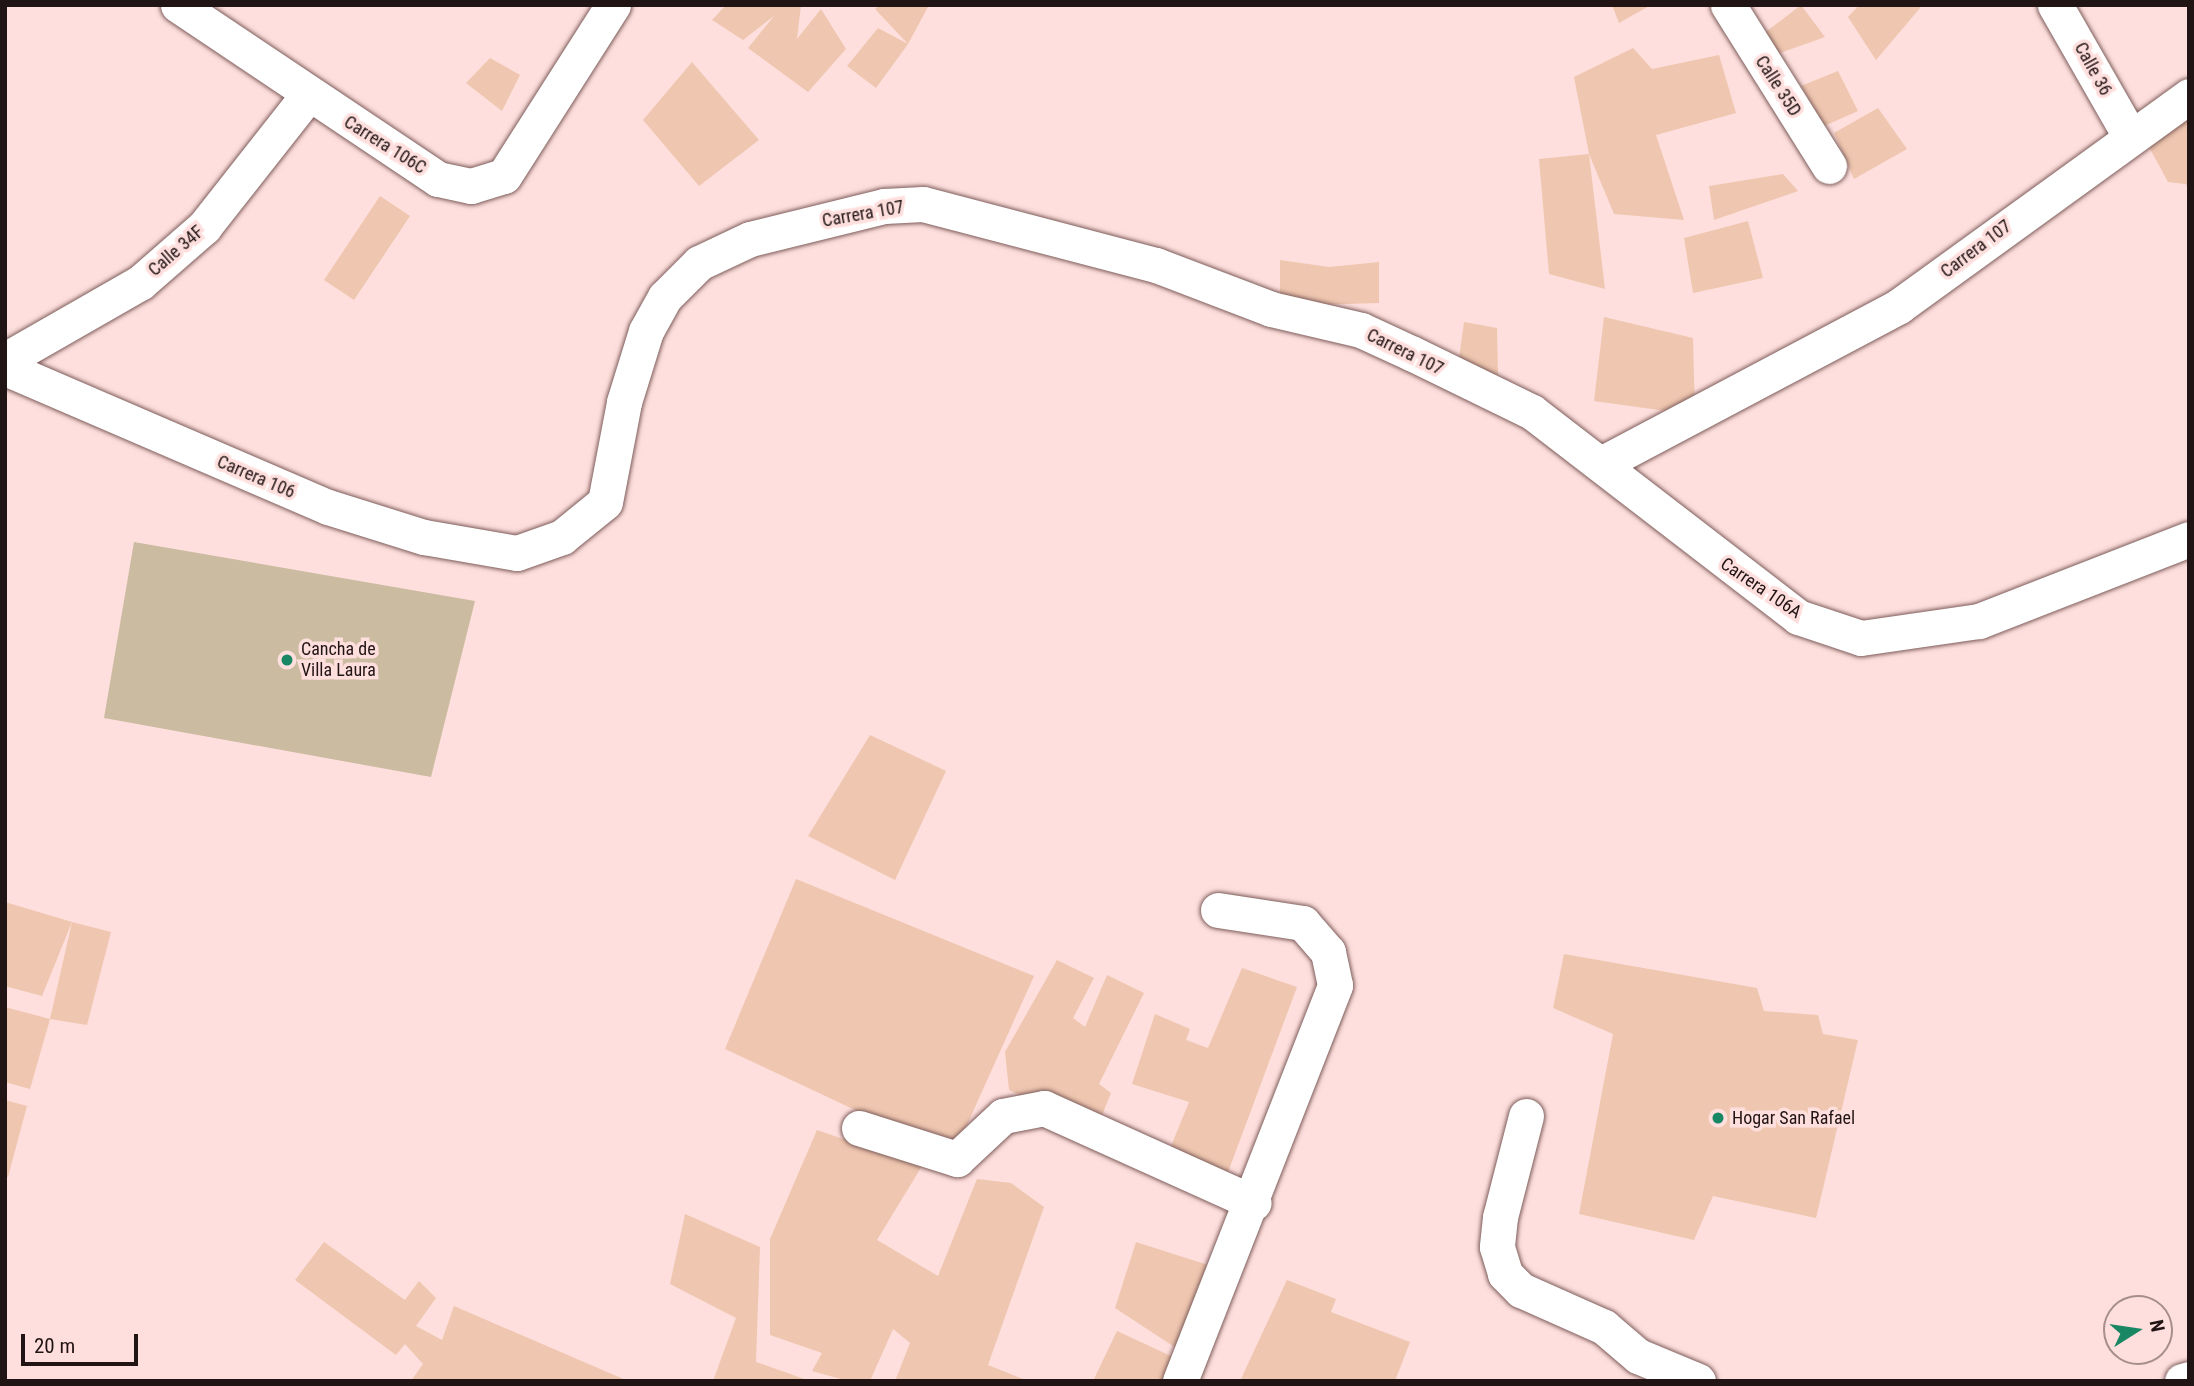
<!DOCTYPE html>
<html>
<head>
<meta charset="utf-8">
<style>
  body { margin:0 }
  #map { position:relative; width:2194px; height:1386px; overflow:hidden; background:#fedfdd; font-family:"Roboto Condensed",sans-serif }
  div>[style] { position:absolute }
  .green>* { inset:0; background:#cbbba1 }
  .building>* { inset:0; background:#efc6af }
  .roads { filter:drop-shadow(0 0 2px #7d5d5b) drop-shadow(0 0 2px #7d5d5b) }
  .street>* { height:35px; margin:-17.5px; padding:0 17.5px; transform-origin:17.5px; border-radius:17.5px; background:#fff }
  .dots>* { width:19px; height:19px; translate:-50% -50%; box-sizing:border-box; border:4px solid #fedfdd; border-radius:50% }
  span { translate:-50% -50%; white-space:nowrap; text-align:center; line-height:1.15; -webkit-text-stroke:7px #fedfdd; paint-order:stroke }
  .street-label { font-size:18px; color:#211414 }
  .poi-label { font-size:18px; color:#211414 }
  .left { translate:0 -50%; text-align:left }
  .frame { position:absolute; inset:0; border:7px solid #211414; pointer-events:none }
  .north { position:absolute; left:2103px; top:1295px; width:70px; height:70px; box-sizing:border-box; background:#fedfdd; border:2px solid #a68e8d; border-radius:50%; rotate:78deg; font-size:19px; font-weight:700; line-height:28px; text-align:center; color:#211414 }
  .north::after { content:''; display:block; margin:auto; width:24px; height:32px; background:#1a8764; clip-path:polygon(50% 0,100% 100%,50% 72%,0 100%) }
  .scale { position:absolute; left:21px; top:1334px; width:117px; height:32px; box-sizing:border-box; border:4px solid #211414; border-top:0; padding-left:9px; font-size:21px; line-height:24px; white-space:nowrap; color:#211414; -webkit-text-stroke:5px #fedfdd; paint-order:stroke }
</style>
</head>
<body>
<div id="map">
  <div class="green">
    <i style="clip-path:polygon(134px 542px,475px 601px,431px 777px,104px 718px)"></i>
  </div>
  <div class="building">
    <i style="clip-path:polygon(726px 5px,801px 5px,797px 39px,821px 9px,846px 49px,808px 92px,748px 48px,774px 16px,743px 40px,712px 20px)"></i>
    <i style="clip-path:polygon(880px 5px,929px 5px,908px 44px,876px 88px,847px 66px,878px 28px,908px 44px,875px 9px)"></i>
    <i style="clip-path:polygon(1612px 5px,1651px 5px,1619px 23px)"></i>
    <i style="clip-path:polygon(1801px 5px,1825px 37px,1772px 56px,1758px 38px)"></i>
    <i style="clip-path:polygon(1859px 5px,1918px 5px,1920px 8px,1876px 60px,1848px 17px)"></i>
    <i style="clip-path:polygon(1633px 48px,1652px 69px,1719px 55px,1736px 113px,1656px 135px,1684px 220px,1614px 214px,1589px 154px,1574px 77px)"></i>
    <i style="clip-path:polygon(490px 58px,520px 75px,502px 111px,466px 83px)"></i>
    <i style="clip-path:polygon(692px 62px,759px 140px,699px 186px,643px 120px)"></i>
    <i style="clip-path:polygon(1838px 71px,1858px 111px,1824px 126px,1801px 86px)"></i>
    <i style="clip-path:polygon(2189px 100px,2189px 191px,2186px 184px,2168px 182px,2149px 147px)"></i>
    <i style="clip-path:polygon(1878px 108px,1907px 149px,1854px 179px,1834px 133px)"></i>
    <i style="clip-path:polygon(1589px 154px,1605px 289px,1549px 274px,1539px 159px)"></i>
    <i style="clip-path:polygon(1783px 174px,1798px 191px,1714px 220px,1709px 186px)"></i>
    <i style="clip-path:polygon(380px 196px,410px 216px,354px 300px,324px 280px)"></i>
    <i style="clip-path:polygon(1748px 221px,1763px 278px,1693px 293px,1684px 238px)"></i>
    <i style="clip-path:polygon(1280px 260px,1329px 267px,1379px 262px,1379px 303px,1280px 306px)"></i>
    <i style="clip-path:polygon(1604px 317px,1693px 338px,1695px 415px,1594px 401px)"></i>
    <i style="clip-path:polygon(1464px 322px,1497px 328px,1498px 375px,1457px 372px)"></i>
    <i style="clip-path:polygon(870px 735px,946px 771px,895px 880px,808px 836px)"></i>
    <i style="clip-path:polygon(796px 879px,1034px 976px,953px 1156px,725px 1049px)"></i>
    <i style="clip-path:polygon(5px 902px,72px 922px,42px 996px,5px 986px)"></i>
    <i style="clip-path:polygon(72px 922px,111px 932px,87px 1025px,50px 1019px)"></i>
    <i style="clip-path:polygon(1564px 954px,1757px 988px,1764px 1011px,1818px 1015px,1823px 1034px,1858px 1040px,1816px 1218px,1713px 1196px,1694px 1240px,1579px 1214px,1613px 1034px,1553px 1008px)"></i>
    <i style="clip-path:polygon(1057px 960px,1094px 978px,1073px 1018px,1085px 1027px,1107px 975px,1144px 993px,1099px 1084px,1111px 1093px,1096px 1130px,1009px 1090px,1005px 1052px)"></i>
    <i style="clip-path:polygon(1242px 968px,1297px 987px,1224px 1183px,1165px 1161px,1189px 1102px,1132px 1084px,1155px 1014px,1190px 1029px,1186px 1040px,1208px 1048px)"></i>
    <i style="clip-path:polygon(5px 1007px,50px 1019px,30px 1089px,5px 1082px)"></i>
    <i style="clip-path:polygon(5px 1100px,27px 1106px,8px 1177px,5px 1176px)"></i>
    <i style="clip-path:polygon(817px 1130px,922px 1166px,877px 1240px,938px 1276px,977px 1179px,1011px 1183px,1044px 1207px,988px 1365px,1028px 1381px,895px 1381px,910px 1343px,893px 1329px,870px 1381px,848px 1381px,812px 1371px,822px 1353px,770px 1335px,770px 1239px)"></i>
    <i style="clip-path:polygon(685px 1214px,760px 1247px,756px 1362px,810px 1381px,713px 1381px,736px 1318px,670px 1284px)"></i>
    <i style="clip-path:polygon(324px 1242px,405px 1300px,419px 1281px,436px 1298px,416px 1326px,442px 1340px,454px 1306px,628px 1381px,411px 1381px,423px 1364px,405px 1344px,396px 1355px,295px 1280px)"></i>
    <i style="clip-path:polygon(1136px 1242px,1208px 1265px,1179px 1350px,1115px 1308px)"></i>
    <i style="clip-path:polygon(1287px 1280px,1336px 1299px,1331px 1312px,1410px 1342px,1395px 1381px,1240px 1381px)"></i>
    <i style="clip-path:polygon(1117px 1331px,1173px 1357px,1165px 1381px,1093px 1381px)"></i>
  </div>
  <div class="roads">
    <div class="street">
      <i style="left:178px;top:5px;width:313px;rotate:33.8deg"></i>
      <i style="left:438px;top:179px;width:34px;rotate:12deg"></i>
      <i style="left:471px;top:186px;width:34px;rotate:-17deg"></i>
      <i style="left:504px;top:176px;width:203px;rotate:-57.5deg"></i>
      <i style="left:1728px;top:5px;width:190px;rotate:57.9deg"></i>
      <i style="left:2055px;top:5px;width:149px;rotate:60.2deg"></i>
      <i style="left:5px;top:360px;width:157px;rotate:-29.8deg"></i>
      <i style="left:141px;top:282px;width:84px;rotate:-41.1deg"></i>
      <i style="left:204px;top:227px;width:167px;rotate:-51.8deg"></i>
      <i style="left:5px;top:368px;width:352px;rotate:23.3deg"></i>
      <i style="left:328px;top:507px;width:101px;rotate:17.4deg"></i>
      <i style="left:424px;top:537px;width:94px;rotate:9.8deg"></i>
      <i style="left:517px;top:553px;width:48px;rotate:-19.6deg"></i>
      <i style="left:562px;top:537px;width:55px;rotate:-39.1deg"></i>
      <i style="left:605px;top:502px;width:102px;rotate:-79.2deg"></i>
      <i style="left:624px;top:402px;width:74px;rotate:-72.8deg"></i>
      <i style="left:646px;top:331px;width:39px;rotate:-61deg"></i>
      <i style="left:665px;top:297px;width:48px;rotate:-45deg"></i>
      <i style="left:699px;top:263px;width:56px;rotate:-25.2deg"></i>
      <i style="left:750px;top:239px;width:138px;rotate:-13.8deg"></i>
      <i style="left:884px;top:206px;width:39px;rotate:-3deg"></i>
      <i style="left:923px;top:204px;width:241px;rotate:14.7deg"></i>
      <i style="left:1156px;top:265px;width:123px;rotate:20.9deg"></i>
      <i style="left:1271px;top:309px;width:92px;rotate:13.1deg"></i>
      <i style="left:1361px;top:330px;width:57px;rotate:24.8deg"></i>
      <i style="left:1413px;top:354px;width:132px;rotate:26deg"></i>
      <i style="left:1532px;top:412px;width:336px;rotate:37.6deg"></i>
      <i style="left:1798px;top:617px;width:66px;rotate:18.4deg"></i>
      <i style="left:1861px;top:638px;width:119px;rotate:-8.2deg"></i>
      <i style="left:1979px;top:621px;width:225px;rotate:-21.3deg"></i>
      <i style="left:1603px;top:463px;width:335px;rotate:-27.9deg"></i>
      <i style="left:1899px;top:306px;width:358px;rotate:-35.9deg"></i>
      <i style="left:1526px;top:1116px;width:104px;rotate:104.4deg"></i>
      <i style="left:1500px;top:1217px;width:30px;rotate:96deg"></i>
      <i style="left:1497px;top:1247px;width:28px;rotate:73deg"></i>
      <i style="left:1505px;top:1274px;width:23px;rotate:45deg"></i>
      <i style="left:1521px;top:1290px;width:91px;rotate:24deg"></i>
      <i style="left:1604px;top:1327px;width:45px;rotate:40.5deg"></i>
      <i style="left:1638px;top:1356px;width:65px;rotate:22.6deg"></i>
      <i style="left:859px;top:1128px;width:103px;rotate:17.6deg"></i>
      <i style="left:957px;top:1159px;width:63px;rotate:-43.1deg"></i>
      <i style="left:1003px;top:1116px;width:42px;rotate:-11deg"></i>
      <i style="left:1044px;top:1108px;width:230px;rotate:24.3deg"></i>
      <i style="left:1180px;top:1381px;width:425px;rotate:-68.6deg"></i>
      <i style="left:1335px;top:985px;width:34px;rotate:-102deg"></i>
      <i style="left:1328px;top:952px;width:38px;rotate:-131deg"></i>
      <i style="left:1303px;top:923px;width:86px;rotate:-171.3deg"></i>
      <i style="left:2182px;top:1381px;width:7px;rotate:-16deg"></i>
    </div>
  </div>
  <div class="dots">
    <i style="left:287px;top:660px;background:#1a8764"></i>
    <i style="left:1718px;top:1118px;background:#1a8764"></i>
  </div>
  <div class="street-label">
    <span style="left:2093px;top:69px;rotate:61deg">Calle 36</span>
    <span style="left:1778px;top:86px;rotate:57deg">Calle 35D</span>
    <span style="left:385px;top:145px;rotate:32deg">Carrera 106C</span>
    <span style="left:863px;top:214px;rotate:-10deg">Carrera 107</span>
    <span style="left:1976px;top:249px;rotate:-37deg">Carrera 107</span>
    <span style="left:176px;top:251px;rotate:-41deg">Calle 34F</span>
    <span style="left:1405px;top:352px;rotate:26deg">Carrera 107</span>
    <span style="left:256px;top:477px;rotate:23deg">Carrera 106</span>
    <span style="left:1761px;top:588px;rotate:34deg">Carrera 106A</span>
  </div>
  <div class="poi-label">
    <span class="left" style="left:301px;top:660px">Cancha de<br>Villa Laura</span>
    <span class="left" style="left:1732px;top:1118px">Hogar San Rafael</span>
  </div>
  <div class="frame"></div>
  <div class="north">N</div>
  <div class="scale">20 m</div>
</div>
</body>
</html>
